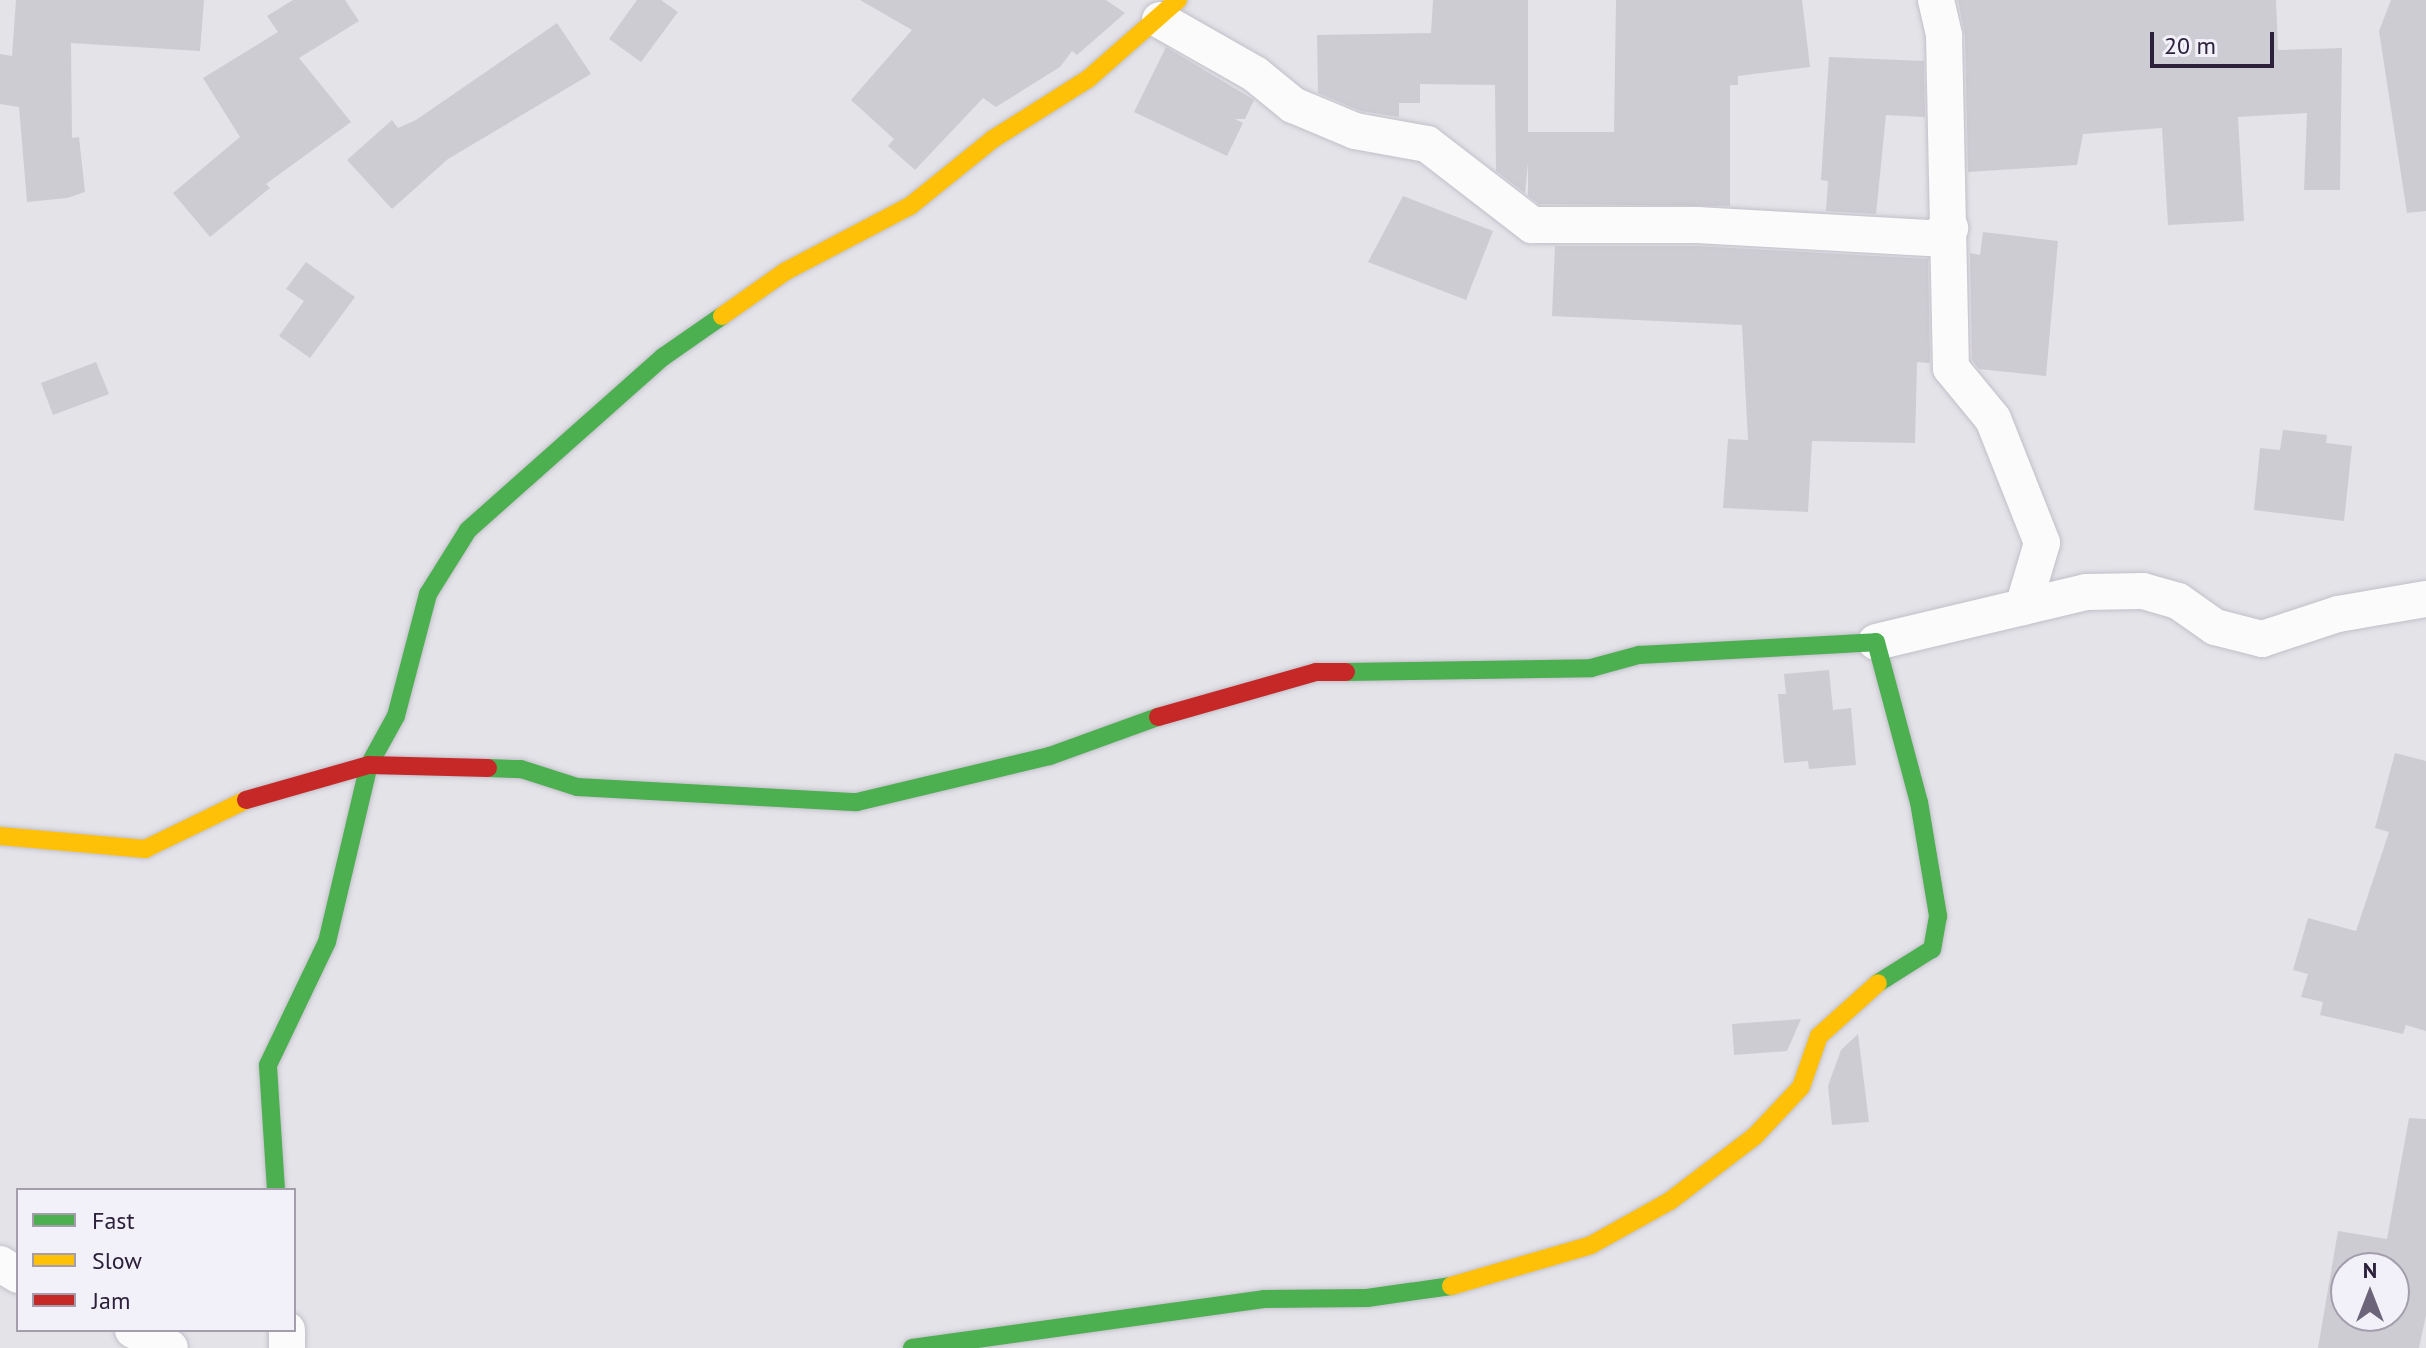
<!DOCTYPE html>
<html>
<head>
<meta charset="utf-8">
<style>
  body { margin:0 }
  #map { position:relative; width:2426px; height:1348px; overflow:hidden; background:#e3e3e8; font-family:"PT Sans",sans-serif }
  div>[style] { position:absolute }
  .building>* { inset:0; background:#ceccd3 }
  .roads { filter:drop-shadow(0 0 2px #c2bfc8) drop-shadow(0 0 2px #c2bfc8) }
  .street>* { height:36px; margin:-18px; padding:0 18px; transform-origin:18px; border-radius:18px; background:#fbfbfc }
  .fast>* { height:18px; margin:-9px; padding:0 9px; transform-origin:9px; border-radius:9px; background:#4caf50 }
  .slow>* { height:18px; margin:-9px; padding:0 9px; transform-origin:9px; border-radius:9px; background:#ffc107 }
  .jam>* { height:18px; margin:-9px; padding:0 9px; transform-origin:9px; border-radius:9px; background:#c62828 }
  span { translate:-50% -50%; white-space:nowrap; text-align:center; line-height:1.15; -webkit-text-stroke:7px #f2f0f8; paint-order:stroke }
  .legend { position:absolute; left:16px; top:1188px; width:280px; height:144px; box-sizing:border-box; background:#f2f0f8; border:2px solid #a39dac; margin:0; padding:10px 14px; list-style:none; font-size:24px; color:#2c203b }
  .legend li { display:flex; align-items:center; gap:16px; height:40px }
  .legend b { width:40px; border:2px solid #a39dac }
  .north { position:absolute; left:2330px; top:1252px; width:80px; height:80px; box-sizing:border-box; background:#f2f0f8; border:2px solid #a39dac; border-radius:50%; rotate:0deg; font-size:22px; font-weight:700; line-height:32px; text-align:center; color:#2c203b }
  .north::after { content:''; display:block; margin:auto; width:28px; height:36px; background:#6c6478; clip-path:polygon(50% 0,100% 100%,50% 72%,0 100%) }
  .scale { position:absolute; left:2150px; top:32px; width:124px; height:36px; box-sizing:border-box; border:4px solid #2c203b; border-top:0; padding-left:10px; font-size:24px; line-height:28px; white-space:nowrap; color:#2c203b; -webkit-text-stroke:6px #f2f0f8; paint-order:stroke }
</style>
</head>
<body>
<div id="map">
  <div class="building">
    <i style="clip-path:polygon(16px 0,204px 0,200px 51px,71px 43px,72px 138px,79px 137px,85px 192px,67px 198px,27px 202px,19px 107px,0 104px,0 54px,12px 56px)"></i>
    <i style="clip-path:polygon(293px 0,345px 0,359px 21px,299px 58px,351px 122px,266px 184px,270px 188px,210px 237px,173px 193px,240px 137px,203px 78px,278px 32px,267px 16px)"></i>
    <i style="clip-path:polygon(637px 0,661px 0,678px 12px,641px 62px,609px 39px)"></i>
    <i style="clip-path:polygon(860px 0,1106px 0,1125px 13px,1077px 55px,1072px 51px,1060px 67px,996px 107px,983px 98px,915px 170px,888px 146px,894px 139px,851px 100px,912px 30px)"></i>
    <i style="clip-path:polygon(1433px 0,1528px 0,1528px 132px,1614px 132px,1616px 0,1802px 0,1810px 67px,1738px 76px,1738px 85px,1730px 85px,1730px 206px,1539px 204px,1528px 196px,1528px 163px,1525px 193px,1496px 171px,1495px 85px,1420px 84px,1420px 103px,1399px 103px,1399px 117px,1361px 111px,1318px 93px,1317px 35px,1431px 33px)"></i>
    <i style="clip-path:polygon(1958px 0,2276px 0,2278px 50px,2342px 48px,2340px 190px,2304px 190px,2307px 113px,2238px 117px,2244px 221px,2168px 225px,2162px 128px,2083px 134px,2077px 165px,1968px 172px,1965px 36px)"></i>
    <i style="clip-path:polygon(2391px 0,2426px 0,2426px 211px,2407px 213px,2379px 31px)"></i>
    <i style="clip-path:polygon(557px 23px,591px 74px,448px 159px,392px 209px,347px 160px,392px 120px,398px 128px,416px 120px)"></i>
    <i style="clip-path:polygon(1166px 47px,1254px 100px,1245px 119px,1235px 119px,1243px 123px,1227px 156px,1134px 112px)"></i>
    <i style="clip-path:polygon(1829px 57px,1924px 61px,1925px 117px,1886px 115px,1876px 214px,1826px 211px,1828px 181px,1821px 180px)"></i>
    <i style="clip-path:polygon(1403px 196px,1493px 231px,1466px 300px,1368px 262px)"></i>
    <i style="clip-path:polygon(1983px 232px,2058px 241px,2046px 376px,1979px 369px,1972px 360px,1970px 253px,1980px 255px)"></i>
    <i style="clip-path:polygon(1555px 246px,1696px 246px,1928px 259px,1930px 363px,1917px 362px,1915px 443px,1812px 441px,1808px 512px,1723px 508px,1728px 439px,1748px 440px,1742px 325px,1552px 316px)"></i>
    <i style="clip-path:polygon(306px 262px,355px 297px,310px 358px,279px 336px,304px 301px,286px 289px)"></i>
    <i style="clip-path:polygon(96px 362px,109px 394px,53px 415px,41px 383px)"></i>
    <i style="clip-path:polygon(2283px 430px,2327px 435px,2326px 443px,2352px 446px,2344px 521px,2254px 510px,2260px 448px,2280px 450px)"></i>
    <i style="clip-path:polygon(1829px 670px,1833px 710px,1851px 708px,1856px 765px,1809px 769px,1808px 761px,1784px 763px,1778px 694px,1786px 694px,1784px 674px)"></i>
    <i style="clip-path:polygon(2395px 753px,2426px 761px,2426px 1031px,2406px 1025px,2403px 1034px,2320px 1015px,2323px 1002px,2301px 997px,2308px 974px,2293px 970px,2308px 918px,2356px 931px,2389px 832px,2375px 828px)"></i>
    <i style="clip-path:polygon(1801px 1019px,1787px 1051px,1734px 1055px,1732px 1024px)"></i>
    <i style="clip-path:polygon(1858px 1034px,1869px 1122px,1832px 1125px,1828px 1086px,1841px 1050px)"></i>
    <i style="clip-path:polygon(evenodd,2409px 1118px,2426px 1119px,2426px 1315px,2419px 1348px,2318px 1348px,2338px 1231px,2387px 1239px,2409px 1118px,2346px 1268px,2394px 1268px,2394px 1316px,2346px 1316px,2346px 1268px)"></i>
  </div>
  <div class="roads">
    <div class="street">
      <i style="left:1936px;top:0;width:37px;rotate:77deg"></i>
      <i style="left:1944px;top:36px;width:332px;rotate:88.8deg"></i>
      <i style="left:1951px;top:368px;width:66px;rotate:50.5deg"></i>
      <i style="left:1993px;top:419px;width:133px;rotate:68.4deg"></i>
      <i style="left:2042px;top:543px;width:67px;rotate:106.5deg"></i>
      <i style="left:1160px;top:20px;width:109px;rotate:29.6deg"></i>
      <i style="left:1255px;top:74px;width:49px;rotate:39.2deg"></i>
      <i style="left:1293px;top:105px;width:67px;rotate:22.8deg"></i>
      <i style="left:1355px;top:131px;width:73px;rotate:10.2deg"></i>
      <i style="left:1427px;top:144px;width:133px;rotate:37.6deg"></i>
      <i style="left:1532px;top:225px;width:165px"></i>
      <i style="left:1697px;top:225px;width:236px;rotate:3.2deg"></i>
      <i style="left:1933px;top:238px;width:20px;rotate:-30deg"></i>
      <i style="left:1876px;top:642px;width:216px;rotate:-13.4deg"></i>
      <i style="left:2086px;top:592px;width:57px;rotate:-1deg"></i>
      <i style="left:2143px;top:591px;width:36px;rotate:16deg"></i>
      <i style="left:2178px;top:601px;width:45px;rotate:35.1deg"></i>
      <i style="left:2215px;top:627px;width:49px;rotate:14.3deg"></i>
      <i style="left:2262px;top:639px;width:80px;rotate:-18.2deg"></i>
      <i style="left:2338px;top:614px;width:89px;rotate:-9.7deg"></i>
      <i style="left:0;top:1264px;width:21px;rotate:31deg"></i>
      <i style="left:133px;top:1330px;width:41px;rotate:25.9deg"></i>
      <i style="left:287px;top:1348px;width:18px;rotate:-90deg"></i>
    </div>
    <div class="fast">
      <i style="left:1346px;top:672px;width:245px;rotate:-0.9deg"></i>
      <i style="left:1591px;top:668px;width:50px;rotate:-15.2deg"></i>
      <i style="left:1639px;top:655px;width:237px;rotate:-3.1deg"></i>
      <i style="left:1876px;top:642px;width:166px;rotate:75deg"></i>
      <i style="left:1919px;top:802px;width:116px;rotate:80.5deg"></i>
      <i style="left:1938px;top:916px;width:34px;rotate:100deg"></i>
      <i style="left:1932px;top:949px;width:64px;rotate:147.8deg"></i>
      <i style="left:488px;top:768px;width:33px;rotate:2deg"></i>
      <i style="left:521px;top:769px;width:59px;rotate:17.8deg"></i>
      <i style="left:577px;top:787px;width:280px;rotate:3.1deg"></i>
      <i style="left:857px;top:802px;width:198px;rotate:-13.4deg"></i>
      <i style="left:1050px;top:756px;width:115px;rotate:-19.9deg"></i>
      <i style="left:276px;top:1190px;width:125px;rotate:-93.7deg"></i>
      <i style="left:268px;top:1065px;width:136px;rotate:-64.4deg"></i>
      <i style="left:327px;top:942px;width:182px;rotate:-76.7deg"></i>
      <i style="left:369px;top:765px;width:56px;rotate:-61.1deg"></i>
      <i style="left:396px;top:716px;width:126px;rotate:-75.3deg"></i>
      <i style="left:428px;top:594px;width:75px;rotate:-58deg"></i>
      <i style="left:468px;top:530px;width:261px;rotate:-41.6deg"></i>
      <i style="left:663px;top:357px;width:72px;rotate:-34.8deg"></i>
      <i style="left:912px;top:1348px;width:355px;rotate:-7.9deg"></i>
      <i style="left:1264px;top:1299px;width:103px;rotate:-0.6deg"></i>
      <i style="left:1367px;top:1298px;width:85px;rotate:-8.1deg"></i>
    </div>
    <div class="slow">
      <i style="left:722px;top:316px;width:78px;rotate:-35.1deg"></i>
      <i style="left:786px;top:271px;width:140px;rotate:-27.7deg"></i>
      <i style="left:910px;top:206px;width:107px;rotate:-38.9deg"></i>
      <i style="left:993px;top:139px;width:112px;rotate:-32.3deg"></i>
      <i style="left:1088px;top:79px;width:120px;rotate:-41.3deg"></i>
      <i style="left:0;top:836px;width:146px;rotate:5.1deg"></i>
      <i style="left:145px;top:849px;width:112px;rotate:-25.9deg"></i>
      <i style="left:1451px;top:1286px;width:146px;rotate:-16.3deg"></i>
      <i style="left:1591px;top:1245px;width:90px;rotate:-29.1deg"></i>
      <i style="left:1670px;top:1201px;width:107px;rotate:-37.4deg"></i>
      <i style="left:1755px;top:1136px;width:67px;rotate:-46.8deg"></i>
      <i style="left:1801px;top:1087px;width:54px;rotate:-70.6deg"></i>
      <i style="left:1819px;top:1036px;width:79px;rotate:-41.9deg"></i>
    </div>
    <div class="jam">
      <i style="left:1158px;top:717px;width:164px;rotate:-15.9deg"></i>
      <i style="left:1316px;top:672px;width:30px"></i>
      <i style="left:246px;top:800px;width:128px;rotate:-15.9deg"></i>
      <i style="left:369px;top:765px;width:119px;rotate:1.4deg"></i>
    </div>
  </div>
  <ul class="legend">
  <li><b style="height:10px;background:#4caf50"></b>Fast</li>
  <li><b style="height:10px;background:#ffc107"></b>Slow</li>
  <li><b style="height:10px;background:#c62828"></b>Jam</li>
  </ul>
  <div class="north">N</div>
  <div class="scale">20 m</div>
</div>
</body>
</html>
